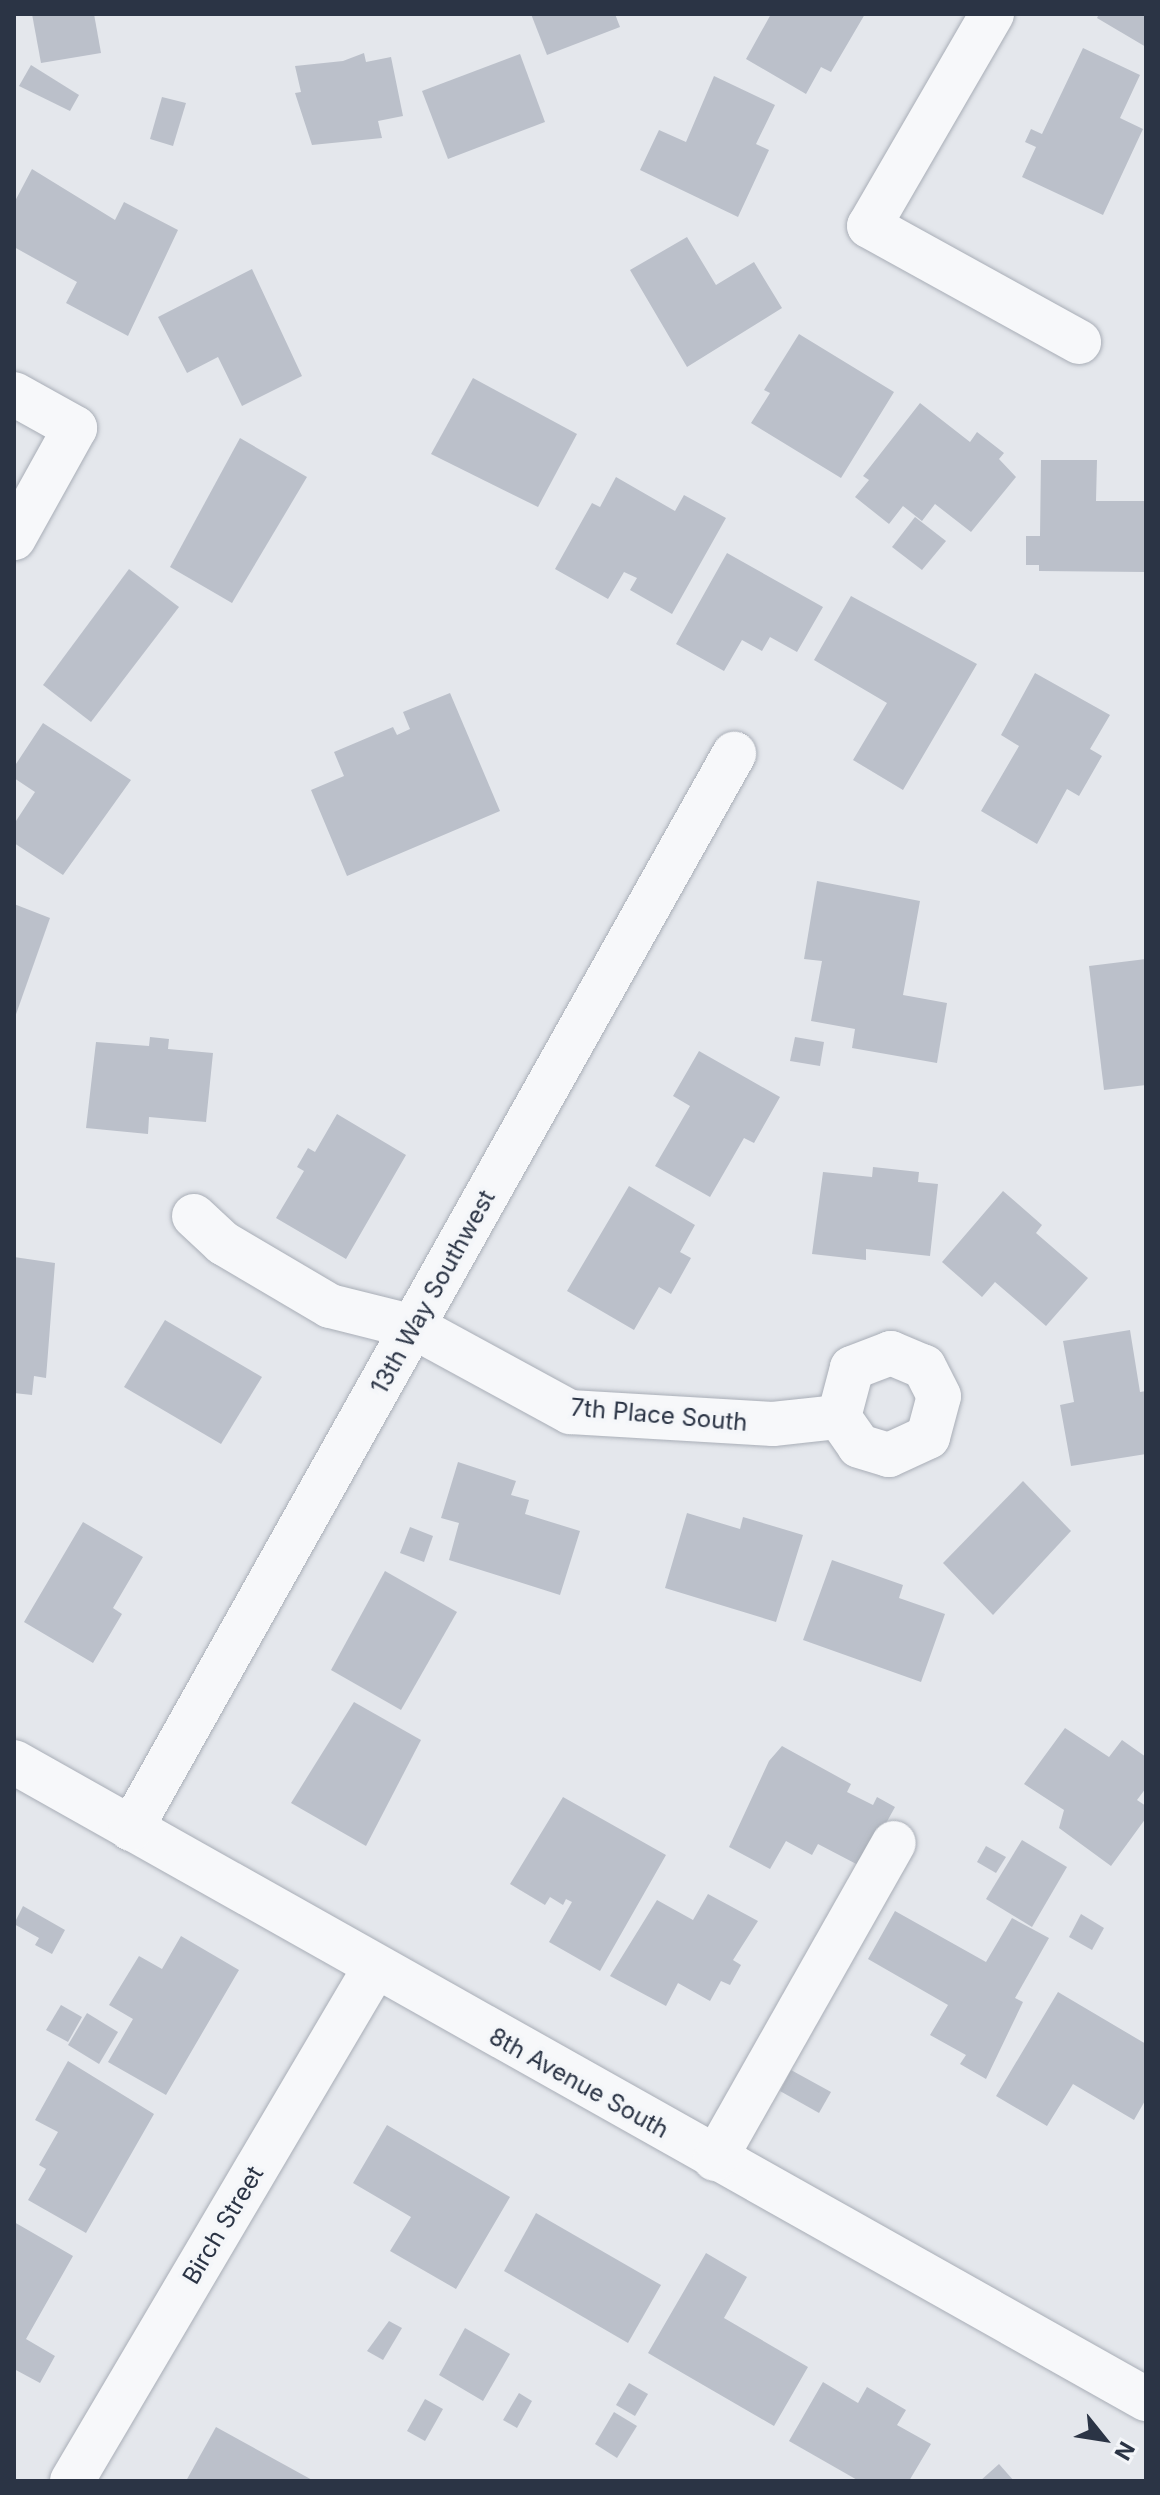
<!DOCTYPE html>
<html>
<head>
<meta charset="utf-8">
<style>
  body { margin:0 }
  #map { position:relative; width:1160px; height:2495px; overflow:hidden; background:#e4e7ec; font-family:Inter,sans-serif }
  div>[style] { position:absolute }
  .building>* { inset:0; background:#bbc0ca }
  .roads { filter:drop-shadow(0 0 2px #a9aeb7) drop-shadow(0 0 2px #a9aeb7) }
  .minor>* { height:44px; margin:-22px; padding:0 22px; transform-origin:22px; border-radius:22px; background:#f7f8fa }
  span { translate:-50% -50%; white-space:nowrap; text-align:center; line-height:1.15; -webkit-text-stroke:7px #f4f6f9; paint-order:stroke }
  .street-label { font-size:24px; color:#2b3445 }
  .frame { position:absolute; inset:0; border:16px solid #2b3445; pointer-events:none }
  .north { position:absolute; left:1064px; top:2399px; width:80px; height:80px; -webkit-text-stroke:6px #f4f6f9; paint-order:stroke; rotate:120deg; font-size:22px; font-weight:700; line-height:32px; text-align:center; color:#2b3445 }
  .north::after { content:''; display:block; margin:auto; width:28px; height:36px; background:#2b3445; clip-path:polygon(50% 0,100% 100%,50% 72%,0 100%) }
</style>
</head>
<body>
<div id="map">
  <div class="building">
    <i style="clip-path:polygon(32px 14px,94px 14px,101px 53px,41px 63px)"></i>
    <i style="clip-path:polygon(531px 14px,615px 14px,620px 27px,547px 55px)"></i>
    <i style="clip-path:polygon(771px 14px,865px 14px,831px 72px,821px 67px,806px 94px,746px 59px)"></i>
    <i style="clip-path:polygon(1099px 14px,1146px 14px,1146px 47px,1097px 18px)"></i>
    <i style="clip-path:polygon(1083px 48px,1140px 75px,1120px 118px,1143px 129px,1103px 215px,1022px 177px,1036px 147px,1025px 142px,1031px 129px,1042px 134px)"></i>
    <i style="clip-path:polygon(364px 53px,366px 62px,391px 57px,403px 116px,378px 121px,382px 138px,312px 145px,295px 93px,301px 92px,295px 66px,343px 61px)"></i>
    <i style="clip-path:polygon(520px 54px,545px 122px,448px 159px,422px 91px)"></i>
    <i style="clip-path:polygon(31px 65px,79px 95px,70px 111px,19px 86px)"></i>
    <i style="clip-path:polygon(714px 76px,775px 105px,756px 144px,769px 150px,738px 217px,640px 170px,659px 130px,686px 142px)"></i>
    <i style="clip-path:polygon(162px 97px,186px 103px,173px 146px,150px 139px)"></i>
    <i style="clip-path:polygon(32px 169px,115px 220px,124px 202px,178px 230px,128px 336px,66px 303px,77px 282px,14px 247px,14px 203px)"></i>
    <i style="clip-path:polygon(687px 237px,716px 285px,754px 262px,782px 308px,687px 367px,630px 270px)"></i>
    <i style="clip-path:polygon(252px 269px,302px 376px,242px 406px,218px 357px,187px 373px,158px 317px)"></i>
    <i style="clip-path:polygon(799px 334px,894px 392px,841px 478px,751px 423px,770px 393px,764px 390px)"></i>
    <i style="clip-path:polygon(473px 378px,577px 434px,538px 507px,431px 454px)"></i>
    <i style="clip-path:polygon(920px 403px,970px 442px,977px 432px,1004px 453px,999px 459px,1016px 477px,971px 532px,935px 504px,922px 521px,903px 506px,889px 524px,855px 497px,869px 480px,863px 476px)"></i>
    <i style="clip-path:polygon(240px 438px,307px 477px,232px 603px,170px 567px)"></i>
    <i style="clip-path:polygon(1041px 460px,1097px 460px,1096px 501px,1146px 501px,1146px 572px,1039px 571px,1039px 565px,1026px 565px,1026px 536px,1040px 536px)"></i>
    <i style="clip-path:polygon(616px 477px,675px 511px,684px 495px,726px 518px,672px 614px,630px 590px,637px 578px,624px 572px,608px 599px,555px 569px,592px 503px,600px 507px)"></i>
    <i style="clip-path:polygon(915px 517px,946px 541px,922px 570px,892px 547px)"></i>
    <i style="clip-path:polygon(727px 553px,823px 607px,797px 652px,770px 637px,762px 651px,742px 640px,724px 671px,676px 644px)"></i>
    <i style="clip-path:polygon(129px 569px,179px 607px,91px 722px,43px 685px)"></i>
    <i style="clip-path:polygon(851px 596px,977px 664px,903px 790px,853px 760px,887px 703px,814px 660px)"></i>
    <i style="clip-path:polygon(1035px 673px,1110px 715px,1090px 749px,1102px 756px,1079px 796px,1067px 789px,1037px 844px,981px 811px,1019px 746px,1001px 735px)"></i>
    <i style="clip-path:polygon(450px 693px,500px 811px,347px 876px,311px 790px,344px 776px,334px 752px,393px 727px,397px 735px,410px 729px,403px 712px)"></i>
    <i style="clip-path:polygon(43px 723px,131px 780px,63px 875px,14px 843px,14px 824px,35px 792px,14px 778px,14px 767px)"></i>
    <i style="clip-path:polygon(817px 881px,920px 901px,903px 995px,947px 1003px,937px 1063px,852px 1048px,855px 1029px,811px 1021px,822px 961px,804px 959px)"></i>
    <i style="clip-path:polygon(14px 904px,50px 918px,14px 1020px)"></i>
    <i style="clip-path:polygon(1146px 959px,1146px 1085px,1104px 1090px,1089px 966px)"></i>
    <i style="clip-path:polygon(150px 1037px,169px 1039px,168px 1049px,213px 1053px,206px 1122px,149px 1117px,148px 1134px,86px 1128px,96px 1042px,149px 1046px)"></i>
    <i style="clip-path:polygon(795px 1037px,824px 1042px,820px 1066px,790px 1061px)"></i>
    <i style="clip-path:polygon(699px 1051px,780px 1097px,754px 1143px,744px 1138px,710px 1197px,655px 1166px,690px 1106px,673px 1096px)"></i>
    <i style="clip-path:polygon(337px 1114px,406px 1155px,346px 1259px,276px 1218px,304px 1171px,297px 1167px,308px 1148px,315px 1152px)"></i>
    <i style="clip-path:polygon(873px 1167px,919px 1172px,918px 1182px,938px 1184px,930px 1256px,866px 1249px,866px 1260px,812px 1254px,823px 1172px,872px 1177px)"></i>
    <i style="clip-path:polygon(629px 1186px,695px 1225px,680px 1252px,691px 1258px,671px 1294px,659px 1287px,634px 1330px,567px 1291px)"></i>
    <i style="clip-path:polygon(1003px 1191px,1042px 1225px,1036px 1233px,1088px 1278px,1046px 1326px,995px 1282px,982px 1297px,942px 1262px)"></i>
    <i style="clip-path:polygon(14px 1257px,55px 1263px,46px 1378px,34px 1376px,32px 1395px,14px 1393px)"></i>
    <i style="clip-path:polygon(165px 1320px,262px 1377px,221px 1444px,124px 1387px)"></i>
    <i style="clip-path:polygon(1130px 1330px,1140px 1392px,1146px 1391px,1146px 1454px,1071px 1466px,1060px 1405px,1074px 1402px,1063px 1341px)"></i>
    <i style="clip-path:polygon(458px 1462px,516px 1481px,511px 1495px,529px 1500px,525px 1514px,580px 1531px,560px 1595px,449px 1560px,459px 1523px,441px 1518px)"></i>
    <i style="clip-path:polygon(1023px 1481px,1071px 1531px,993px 1615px,943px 1563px)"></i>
    <i style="clip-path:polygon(687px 1513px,740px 1529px,743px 1517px,803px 1535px,776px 1622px,665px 1588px)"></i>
    <i style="clip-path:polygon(83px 1522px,143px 1557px,113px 1608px,122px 1614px,93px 1663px,24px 1622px)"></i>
    <i style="clip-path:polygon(410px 1527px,433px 1536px,424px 1562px,400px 1553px)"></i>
    <i style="clip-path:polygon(832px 1560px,903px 1585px,899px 1598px,945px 1614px,921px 1682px,803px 1640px)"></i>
    <i style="clip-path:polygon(385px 1571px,457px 1612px,401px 1710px,331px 1670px)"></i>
    <i style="clip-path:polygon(354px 1702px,421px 1740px,366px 1846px,291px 1803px)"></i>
    <i style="clip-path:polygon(1065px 1728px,1109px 1757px,1122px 1740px,1146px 1757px,1146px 1788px,1137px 1800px,1146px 1806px,1146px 1818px,1111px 1866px,1059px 1828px,1064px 1810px,1024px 1784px)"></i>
    <i style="clip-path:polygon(782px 1746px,851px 1784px,847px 1792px,873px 1805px,877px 1797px,895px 1807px,862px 1867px,818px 1844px,812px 1855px,786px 1841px,770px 1869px,729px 1847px,769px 1761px)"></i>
    <i style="clip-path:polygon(563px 1797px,666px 1855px,600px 1971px,549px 1942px,572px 1902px,566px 1899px,563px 1905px,550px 1897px,545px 1905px,510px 1884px)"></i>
    <i style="clip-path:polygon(1022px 1840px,1067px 1867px,1032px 1927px,986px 1899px)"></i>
    <i style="clip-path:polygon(986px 1846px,1006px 1857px,996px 1873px,977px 1862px)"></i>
    <i style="clip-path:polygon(708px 1894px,758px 1921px,733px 1960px,741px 1965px,730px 1985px,721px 1981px,710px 2001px,678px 1983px,666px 2006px,610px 1976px,657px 1900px,693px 1920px)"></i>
    <i style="clip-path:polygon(23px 1906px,65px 1930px,52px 1954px,35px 1945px,39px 1938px,14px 1924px)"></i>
    <i style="clip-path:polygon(895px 1911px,986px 1962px,1012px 1918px,1049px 1938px,1015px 1998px,1023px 2002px,986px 2079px,960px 2064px,966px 2055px,930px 2035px,948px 2005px,868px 1959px)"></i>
    <i style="clip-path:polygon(1081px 1914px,1104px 1928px,1092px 1950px,1069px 1937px)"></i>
    <i style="clip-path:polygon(181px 1936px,239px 1970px,166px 2095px,108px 2062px,133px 2019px,109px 2005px,139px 1956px,162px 1969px)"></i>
    <i style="clip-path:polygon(1058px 1992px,1146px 2044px,1146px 2099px,1134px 2120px,1073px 2084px,1047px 2126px,996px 2096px)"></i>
    <i style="clip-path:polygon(61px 2005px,82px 2017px,68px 2042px,46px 2030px)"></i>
    <i style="clip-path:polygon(87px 2013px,118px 2032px,99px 2064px,68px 2045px)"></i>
    <i style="clip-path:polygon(68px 2061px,154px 2114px,86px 2233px,28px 2200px,46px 2169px,39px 2165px,58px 2132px,35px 2120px)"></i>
    <i style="clip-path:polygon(791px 2070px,831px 2092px,819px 2113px,780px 2091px)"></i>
    <i style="clip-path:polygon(387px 2125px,510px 2197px,456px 2289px,390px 2251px,411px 2217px,353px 2183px)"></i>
    <i style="clip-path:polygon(536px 2213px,661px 2285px,628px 2343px,504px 2271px)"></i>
    <i style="clip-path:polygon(14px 2222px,73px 2256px,26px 2339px,55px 2356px,40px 2383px,14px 2369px)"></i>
    <i style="clip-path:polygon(706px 2253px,747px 2277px,724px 2318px,808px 2367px,774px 2426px,648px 2353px)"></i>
    <i style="clip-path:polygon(389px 2321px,402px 2328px,383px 2360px,367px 2351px)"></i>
    <i style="clip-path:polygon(465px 2328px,510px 2354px,483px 2401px,439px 2375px)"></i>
    <i style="clip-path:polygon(823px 2382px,858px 2403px,867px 2387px,906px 2410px,897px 2425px,931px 2444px,909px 2481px,859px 2481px,789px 2441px)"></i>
    <i style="clip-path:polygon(629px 2383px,648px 2394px,635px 2416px,616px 2405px)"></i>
    <i style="clip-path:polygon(519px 2393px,532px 2401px,517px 2428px,503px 2420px)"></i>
    <i style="clip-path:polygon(425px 2399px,443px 2409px,425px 2441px,407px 2431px)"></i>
    <i style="clip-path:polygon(614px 2412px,637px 2426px,617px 2458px,595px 2444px)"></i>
    <i style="clip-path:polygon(216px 2427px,314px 2481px,186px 2481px)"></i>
    <i style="clip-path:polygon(999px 2464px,1014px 2481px,980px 2481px)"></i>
  </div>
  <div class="roads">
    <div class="minor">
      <i style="left:992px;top:14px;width:245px;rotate:120.1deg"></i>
      <i style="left:869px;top:226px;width:240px;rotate:28.9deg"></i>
      <i style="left:14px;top:394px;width:70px;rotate:29.1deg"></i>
      <i style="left:75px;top:428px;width:126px;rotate:119deg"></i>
      <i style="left:194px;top:1216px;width:40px;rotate:43deg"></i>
      <i style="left:223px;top:1243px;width:124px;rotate:30.5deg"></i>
      <i style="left:330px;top:1306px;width:87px;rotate:14deg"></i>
      <i style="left:414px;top:1327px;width:178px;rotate:28.6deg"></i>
      <i style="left:570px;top:1412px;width:203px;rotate:3.4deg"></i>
      <i style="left:773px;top:1424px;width:66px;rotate:-6.1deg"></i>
      <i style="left:839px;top:1417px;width:35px;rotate:55deg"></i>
      <i style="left:859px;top:1446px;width:31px;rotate:17deg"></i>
      <i style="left:889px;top:1455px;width:43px;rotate:-24.8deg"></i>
      <i style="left:928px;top:1437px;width:42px;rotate:-75deg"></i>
      <i style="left:939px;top:1396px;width:33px;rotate:-117deg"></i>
      <i style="left:924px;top:1367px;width:36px;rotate:-157deg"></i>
      <i style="left:891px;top:1353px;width:42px;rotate:159deg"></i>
      <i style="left:852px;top:1368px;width:51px;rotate:104.9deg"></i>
      <i style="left:14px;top:1762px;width:1299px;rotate:29.37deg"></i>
      <i style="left:131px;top:1829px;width:1233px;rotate:-60.71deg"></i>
      <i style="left:715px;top:2159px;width:363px;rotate:-60.5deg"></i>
      <i style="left:72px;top:2481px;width:594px;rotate:-59.47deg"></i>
    </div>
  </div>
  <div class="street-label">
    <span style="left:433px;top:1292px;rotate:-61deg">13th Way Southwest</span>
    <span style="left:659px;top:1415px;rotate:5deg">7th Place South</span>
    <span style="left:579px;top:2083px;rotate:29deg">8th Avenue South</span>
    <span style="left:223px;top:2225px;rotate:-59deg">Birch Street</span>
  </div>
  <div class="frame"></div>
  <div class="north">N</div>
</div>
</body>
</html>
